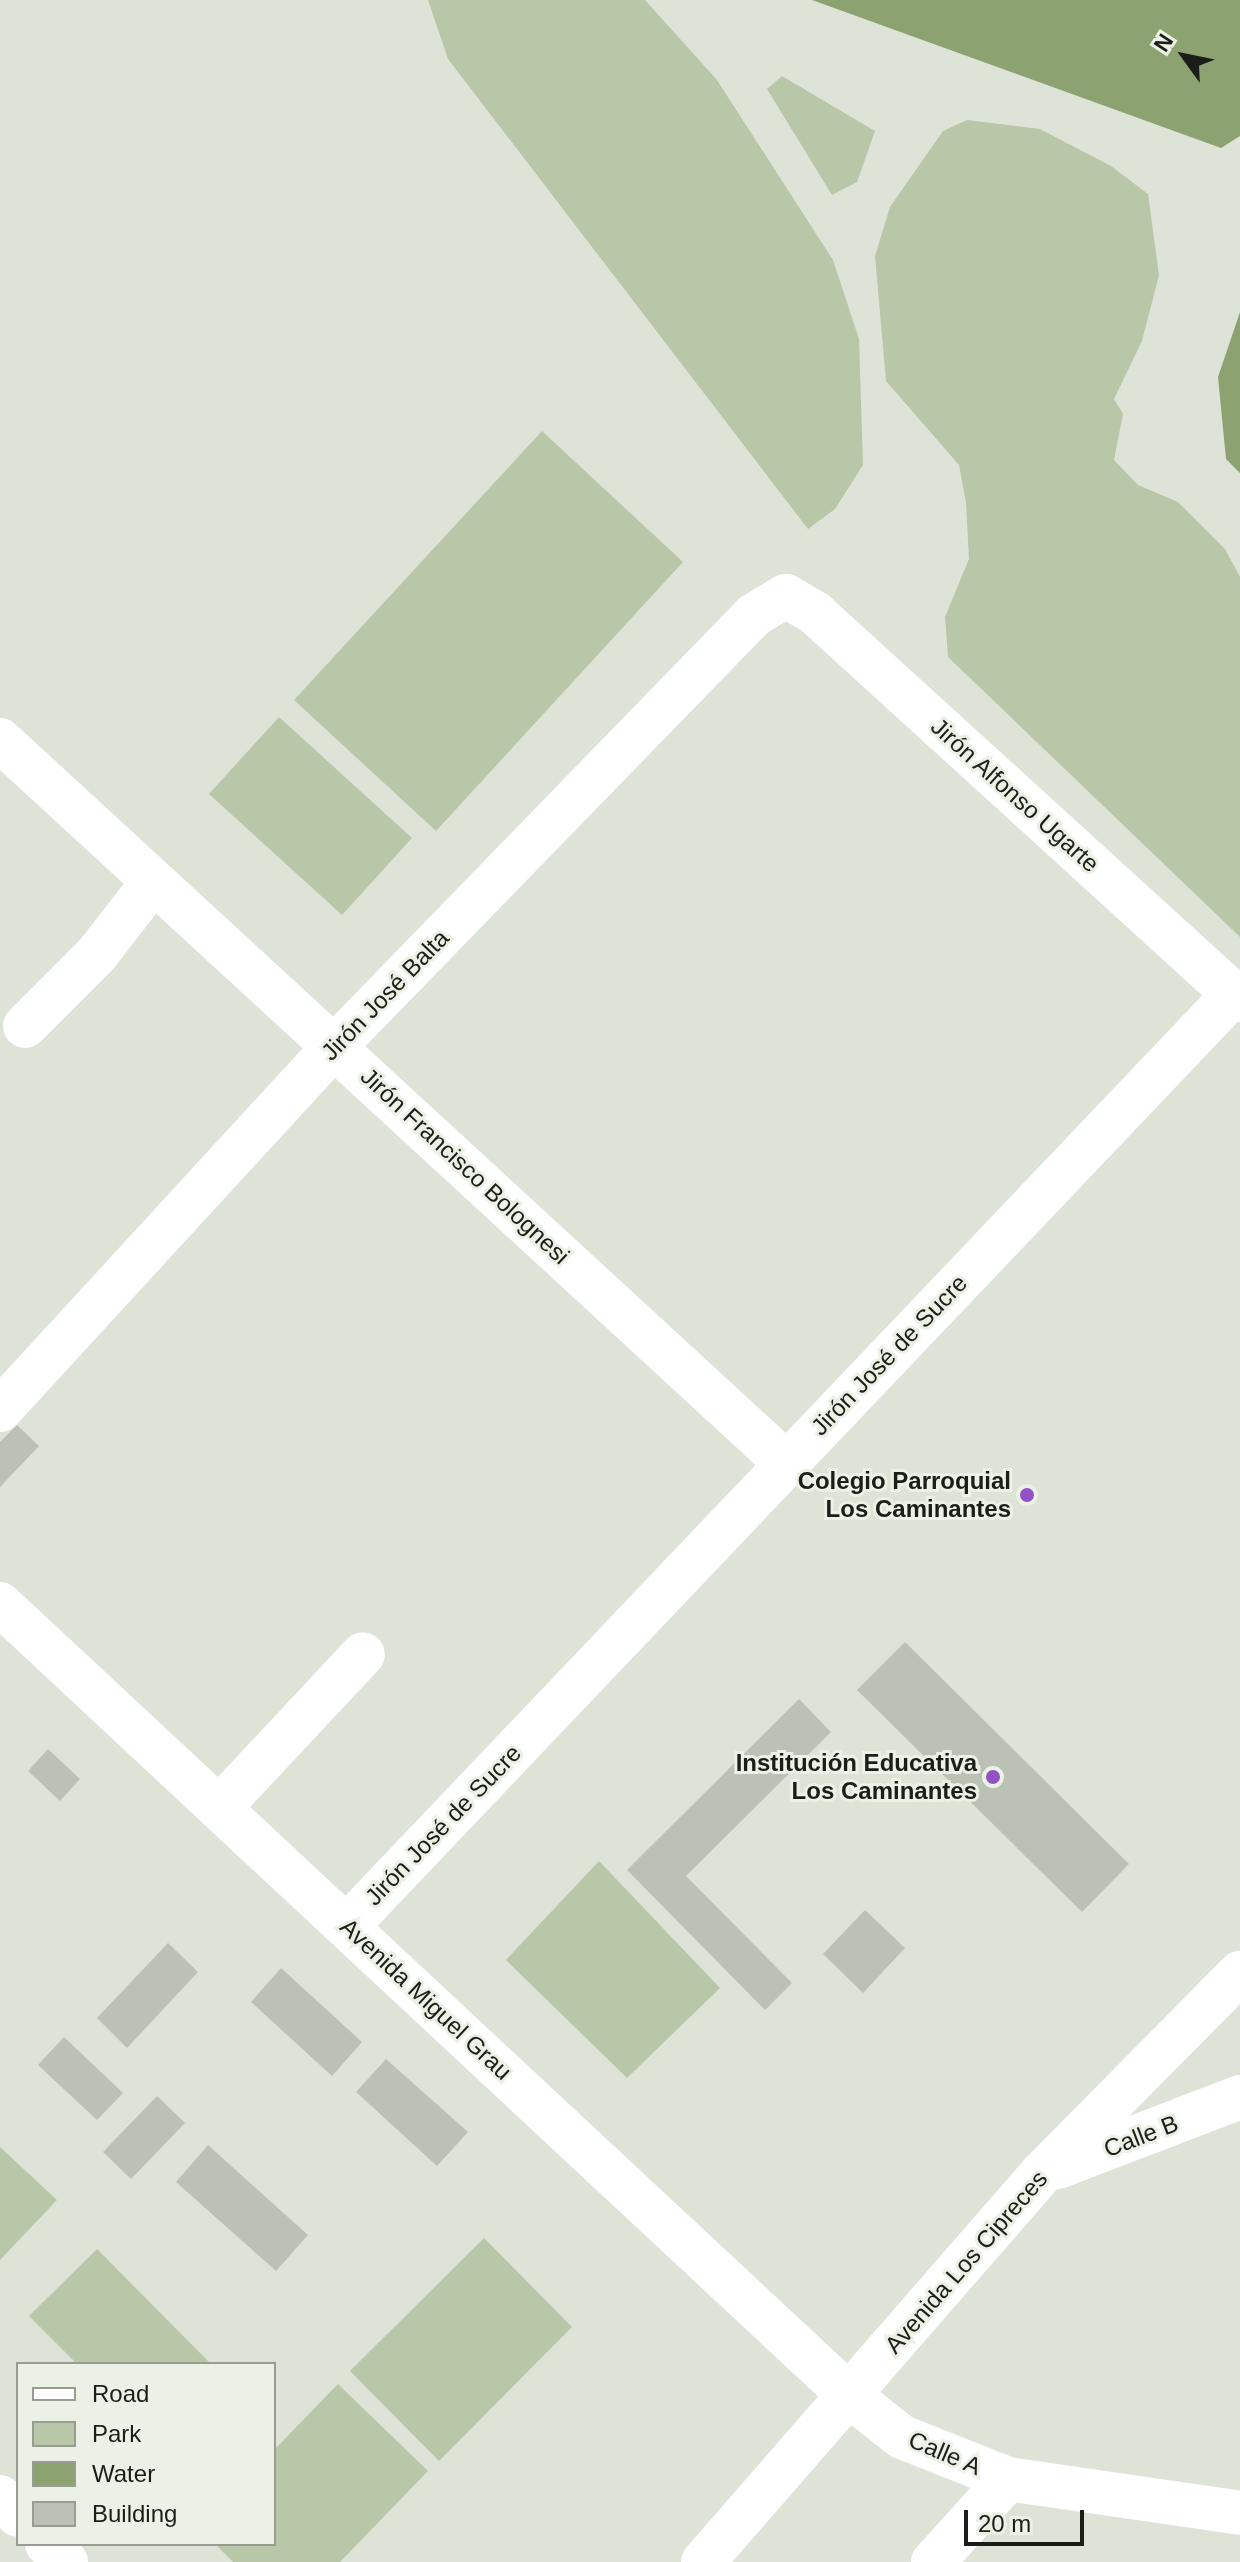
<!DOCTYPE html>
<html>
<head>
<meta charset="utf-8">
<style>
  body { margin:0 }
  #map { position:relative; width:1240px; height:2562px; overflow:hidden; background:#dee3d8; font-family:Arial,sans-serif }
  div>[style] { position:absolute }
  .green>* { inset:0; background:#b8c7a8 }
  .water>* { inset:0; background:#8ca271 }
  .building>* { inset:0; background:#bbc1b5 }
  .minor>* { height:44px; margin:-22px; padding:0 22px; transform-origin:22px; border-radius:22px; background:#fff }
  .dots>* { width:22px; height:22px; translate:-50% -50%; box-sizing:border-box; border:4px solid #ebf1e5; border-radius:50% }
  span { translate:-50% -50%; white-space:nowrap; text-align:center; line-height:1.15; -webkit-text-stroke:6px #ebf1e5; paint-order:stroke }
  .street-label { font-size:24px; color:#1b1d19 }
  .poi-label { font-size:24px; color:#1b1d19; font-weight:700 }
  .right { translate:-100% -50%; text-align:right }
  .legend { position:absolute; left:16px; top:2362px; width:260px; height:184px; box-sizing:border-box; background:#ebf1e5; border:2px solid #989c93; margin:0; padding:10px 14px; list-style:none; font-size:24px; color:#1b1d19 }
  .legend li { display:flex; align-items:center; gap:16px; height:40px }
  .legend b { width:40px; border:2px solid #989c93 }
  .north { position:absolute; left:1144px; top:16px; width:80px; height:80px; -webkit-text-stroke:6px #ebf1e5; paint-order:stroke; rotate:303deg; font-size:22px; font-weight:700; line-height:32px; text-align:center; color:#1b1d19 }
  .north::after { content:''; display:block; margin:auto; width:28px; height:36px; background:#1b1d19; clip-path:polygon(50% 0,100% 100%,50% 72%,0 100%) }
  .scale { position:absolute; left:964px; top:2510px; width:120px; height:36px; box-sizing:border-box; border:4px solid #1b1d19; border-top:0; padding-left:10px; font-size:24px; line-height:28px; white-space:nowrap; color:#1b1d19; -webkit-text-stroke:6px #ebf1e5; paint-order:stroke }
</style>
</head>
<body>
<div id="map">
  <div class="green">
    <i style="clip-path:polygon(428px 0,645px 0,717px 80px,833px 260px,859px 339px,863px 465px,835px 509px,808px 529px,448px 59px)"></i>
    <i style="clip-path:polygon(782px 76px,875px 131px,857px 182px,832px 195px,767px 89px)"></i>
    <i style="clip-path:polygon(967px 120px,1040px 129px,1111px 166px,1148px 194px,1159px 275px,1142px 341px,1114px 399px,1123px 414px,1114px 460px,1138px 485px,1178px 502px,1225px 549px,1240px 577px,1240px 937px,948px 657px,945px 617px,969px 559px,966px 503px,959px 465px,886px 381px,875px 256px,890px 207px,943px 131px)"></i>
    <i style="clip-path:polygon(542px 431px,683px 562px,436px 831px,294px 700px)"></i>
    <i style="clip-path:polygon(279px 717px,412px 838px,342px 915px,209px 794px)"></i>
    <i style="clip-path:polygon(599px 1861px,720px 1988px,627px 2078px,506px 1960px)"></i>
    <i style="clip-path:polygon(0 2147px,57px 2200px,0 2260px)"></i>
    <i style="clip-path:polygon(484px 2238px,572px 2327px,439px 2461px,350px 2371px)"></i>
    <i style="clip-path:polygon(97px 2249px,211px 2364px,77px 2364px,29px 2316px)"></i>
    <i style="clip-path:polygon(338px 2384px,428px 2471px,340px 2562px,233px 2562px,215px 2544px,274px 2544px,274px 2450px)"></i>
  </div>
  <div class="water">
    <i style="clip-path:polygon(812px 0,1240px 0,1240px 136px,1221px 148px)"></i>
    <i style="clip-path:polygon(1240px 312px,1240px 473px,1226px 459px,1218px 377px)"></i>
  </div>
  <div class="building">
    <i style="clip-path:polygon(17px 1425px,39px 1446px,0 1487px,0 1442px)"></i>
    <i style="clip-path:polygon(905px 1642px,1129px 1864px,1082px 1912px,857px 1690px)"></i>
    <i style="clip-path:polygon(799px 1699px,831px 1732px,686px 1876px,792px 1983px,765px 2010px,627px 1870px)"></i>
    <i style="clip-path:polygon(48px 1749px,80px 1779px,60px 1801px,28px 1771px)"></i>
    <i style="clip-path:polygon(865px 1910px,905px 1948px,863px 1993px,823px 1954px)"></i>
    <i style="clip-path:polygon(168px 1943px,198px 1972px,127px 2048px,97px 2018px)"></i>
    <i style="clip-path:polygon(281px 1968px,362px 2042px,332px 2076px,251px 2002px)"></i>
    <i style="clip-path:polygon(64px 2037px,123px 2093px,97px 2120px,38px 2065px)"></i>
    <i style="clip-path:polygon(386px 2059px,468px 2132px,437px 2166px,356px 2092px)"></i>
    <i style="clip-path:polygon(157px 2096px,185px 2123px,131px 2179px,103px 2152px)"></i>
    <i style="clip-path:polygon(208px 2145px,308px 2235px,276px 2271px,176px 2182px)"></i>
  </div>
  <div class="minor">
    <i style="left:0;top:740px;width:1068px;rotate:42.61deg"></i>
    <i style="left:25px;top:1026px;width:102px;rotate:-45deg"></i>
    <i style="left:97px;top:954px;width:90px;rotate:-52.2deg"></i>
    <i style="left:0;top:1410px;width:495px;rotate:-47.4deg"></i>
    <i style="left:335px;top:1046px;width:601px;rotate:-45.81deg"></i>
    <i style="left:754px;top:615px;width:37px;rotate:-31deg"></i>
    <i style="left:786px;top:596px;width:34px;rotate:30deg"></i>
    <i style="left:815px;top:613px;width:575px;rotate:42.32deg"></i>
    <i style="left:0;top:1604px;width:1162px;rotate:42.98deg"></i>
    <i style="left:850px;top:2396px;width:66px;rotate:38.3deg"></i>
    <i style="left:902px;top:2437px;width:114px;rotate:21.6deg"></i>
    <i style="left:1008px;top:2479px;width:234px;rotate:8.3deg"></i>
    <i style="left:220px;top:1807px;width:209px;rotate:-46.9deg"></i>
    <i style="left:347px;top:1926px;width:1287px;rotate:-46.42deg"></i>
    <i style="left:1058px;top:2167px;width:195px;rotate:-21deg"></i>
    <i style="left:0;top:2497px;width:25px;rotate:45deg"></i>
    <i style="left:47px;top:2544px;width:26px;rotate:43deg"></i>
    <i style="left:703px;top:2562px;width:515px;rotate:-48.94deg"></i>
    <i style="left:1041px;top:2174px;width:283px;rotate:-45.3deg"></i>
    <i style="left:933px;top:2562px;width:112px;rotate:-47.9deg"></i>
  </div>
  <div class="dots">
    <i style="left:1027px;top:1495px;background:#9351c6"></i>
    <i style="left:993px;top:1777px;background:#9351c6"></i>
  </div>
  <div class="street-label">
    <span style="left:1015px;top:795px;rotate:42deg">Jirón Alfonso Ugarte</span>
    <span style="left:385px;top:995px;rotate:-46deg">Jirón José Balta</span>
    <span style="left:465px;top:1166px;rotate:43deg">Jirón Francisco Bolognesi</span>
    <span style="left:889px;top:1355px;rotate:-46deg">Jirón José de Sucre</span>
    <span style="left:443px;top:1825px;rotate:-46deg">Jirón José de Sucre</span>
    <span style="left:426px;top:1999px;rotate:43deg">Avenida Miguel Grau</span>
    <span style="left:1141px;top:2136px;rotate:-21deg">Calle B</span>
    <span style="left:966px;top:2262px;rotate:-49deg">Avenida Los Cipreces</span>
    <span style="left:945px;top:2453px;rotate:23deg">Calle A</span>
  </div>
  <div class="poi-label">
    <span class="right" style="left:1011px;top:1495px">Colegio Parroquial<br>Los Caminantes</span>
    <span class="right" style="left:977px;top:1777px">Institución Educativa<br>Los Caminantes</span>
  </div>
  <ul class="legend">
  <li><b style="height:10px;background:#fff"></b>Road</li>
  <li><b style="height:22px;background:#b8c7a8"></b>Park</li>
  <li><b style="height:22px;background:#8ca271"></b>Water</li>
  <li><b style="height:22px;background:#bbc1b5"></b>Building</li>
  </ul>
  <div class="north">N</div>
  <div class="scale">20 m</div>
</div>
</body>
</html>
